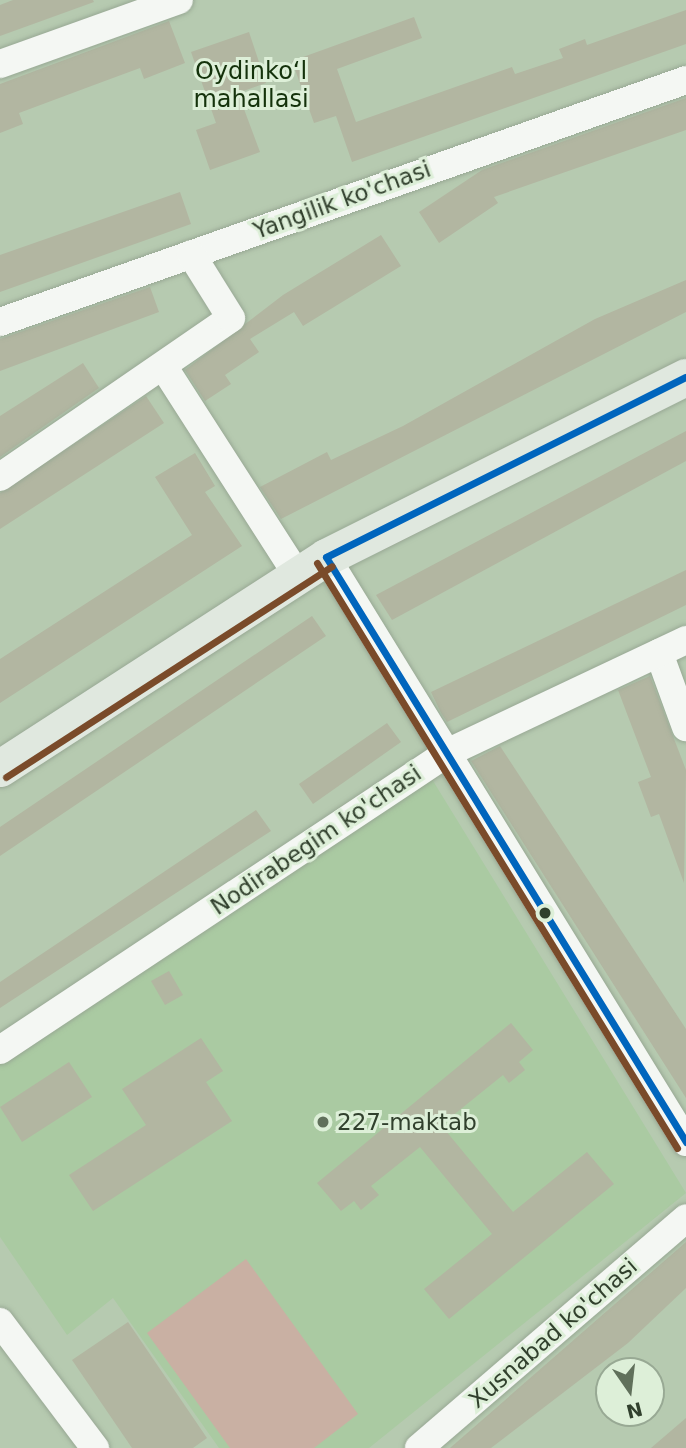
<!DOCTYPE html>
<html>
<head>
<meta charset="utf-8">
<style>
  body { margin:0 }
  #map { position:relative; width:686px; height:1448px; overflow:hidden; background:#b6cab0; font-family:"DejaVu Sans",sans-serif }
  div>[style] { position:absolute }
  .built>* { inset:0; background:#aacaa2 }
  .green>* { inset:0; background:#c9b0a3 }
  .building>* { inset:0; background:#b2b6a1 }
  .roads { filter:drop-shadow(0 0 2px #98a894) drop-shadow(0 0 2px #98a894) }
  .minor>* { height:28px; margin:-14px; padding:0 14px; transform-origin:14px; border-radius:14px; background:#f4f7f3 }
  .major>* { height:37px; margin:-18.5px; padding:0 18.5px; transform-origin:18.5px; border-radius:18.5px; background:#e0e8df }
  .bus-1>* { height:7px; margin:-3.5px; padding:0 3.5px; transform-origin:3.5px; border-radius:3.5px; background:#0065bd }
  .bus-2>* { height:7px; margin:-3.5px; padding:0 3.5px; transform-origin:3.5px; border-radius:3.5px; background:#7a4b2a }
  .dots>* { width:19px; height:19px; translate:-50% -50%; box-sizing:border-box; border:4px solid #ddefd8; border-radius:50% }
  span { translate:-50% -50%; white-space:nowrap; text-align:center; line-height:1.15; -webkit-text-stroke:6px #ddefd8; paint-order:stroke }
  .street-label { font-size:23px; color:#31402d }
  .poi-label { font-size:23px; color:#31402d }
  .left { translate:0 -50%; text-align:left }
  .neighbourhood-label { font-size:24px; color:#14320b }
  .north { position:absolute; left:595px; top:1357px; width:70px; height:70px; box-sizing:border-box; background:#ddefd8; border:2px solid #98a994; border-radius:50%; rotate:166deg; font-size:19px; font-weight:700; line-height:28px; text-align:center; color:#31402d }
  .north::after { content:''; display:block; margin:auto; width:24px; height:32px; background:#60705b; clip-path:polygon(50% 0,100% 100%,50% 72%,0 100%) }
</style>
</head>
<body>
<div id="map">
  <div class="built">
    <i style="clip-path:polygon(430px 776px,686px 1193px,369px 1448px,219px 1448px,113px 1298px,67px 1335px,0 1237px,0 1058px)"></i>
  </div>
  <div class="green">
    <i style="clip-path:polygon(246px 1259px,358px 1414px,314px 1448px,230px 1448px,147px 1333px)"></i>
  </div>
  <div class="building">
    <i style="clip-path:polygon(13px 0,93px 0,94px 2px,0 36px,0 5px)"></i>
    <i style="clip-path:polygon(686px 10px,686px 44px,352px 162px,336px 116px,314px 123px,292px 61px,414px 17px,422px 38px,337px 69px,356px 122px,512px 67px,515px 74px,563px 58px,559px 49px,585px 39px,587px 45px)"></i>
    <i style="clip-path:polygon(169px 21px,185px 63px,144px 79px,140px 68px,94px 85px,19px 113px,23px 124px,0 133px,0 84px)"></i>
    <i style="clip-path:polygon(249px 32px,266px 83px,238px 93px,260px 152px,210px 170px,196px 130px,216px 123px,191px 52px)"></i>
    <i style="clip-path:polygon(686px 98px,686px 130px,494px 197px,498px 203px,439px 243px,419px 212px,482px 170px)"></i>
    <i style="clip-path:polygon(180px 192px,191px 224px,0 292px,0 255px)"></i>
    <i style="clip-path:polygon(381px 235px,401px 266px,303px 326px,294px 312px,250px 339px,259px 352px,225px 375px,231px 384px,205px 401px,185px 370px,283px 295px)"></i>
    <i style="clip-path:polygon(686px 280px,686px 312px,281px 519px,260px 487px,327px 452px,331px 460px,403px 426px,595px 319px)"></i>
    <i style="clip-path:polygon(150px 287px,159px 312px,0 371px,0 339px)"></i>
    <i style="clip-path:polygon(83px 363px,99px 388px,0 457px,0 416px)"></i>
    <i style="clip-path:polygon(146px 396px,164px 423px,0 529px,0 493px)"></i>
    <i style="clip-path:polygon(686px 431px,686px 461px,392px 620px,376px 595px)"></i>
    <i style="clip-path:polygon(195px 453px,215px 486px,205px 492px,242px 546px,0 703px,0 659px,192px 535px,155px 477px)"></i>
    <i style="clip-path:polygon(686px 570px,686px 605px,447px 722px,441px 713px,431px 692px)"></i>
    <i style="clip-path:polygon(312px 616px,326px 636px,0 856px,0 827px)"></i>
    <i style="clip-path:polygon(650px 676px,686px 770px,684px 883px,659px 814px,651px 817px,638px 782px,651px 777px,618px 690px)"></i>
    <i style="clip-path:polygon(387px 723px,401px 742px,313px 804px,299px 784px)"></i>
    <i style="clip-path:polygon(500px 746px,686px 1029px,686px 1098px,471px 761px)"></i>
    <i style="clip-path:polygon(256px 810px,271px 831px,0 1008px,0 982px)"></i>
    <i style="clip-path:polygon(169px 971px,183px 995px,165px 1005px,151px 981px)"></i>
    <i style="clip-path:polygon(511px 1023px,533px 1050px,519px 1062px,525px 1070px,509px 1083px,503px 1075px,441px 1125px,513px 1212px,587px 1152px,614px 1184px,449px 1319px,424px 1289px,492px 1234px,420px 1147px,371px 1186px,379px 1195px,361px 1210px,354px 1201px,341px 1211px,317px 1183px)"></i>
    <i style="clip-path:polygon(201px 1038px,223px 1071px,206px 1082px,232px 1121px,93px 1211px,69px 1175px,146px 1125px,122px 1089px)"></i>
    <i style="clip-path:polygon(69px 1062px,92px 1097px,22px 1142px,0 1107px)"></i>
    <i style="clip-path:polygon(686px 1242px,686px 1288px,628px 1343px,491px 1448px,450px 1448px)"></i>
    <i style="clip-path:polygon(128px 1322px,207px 1438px,193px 1448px,132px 1448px,72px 1360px)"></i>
    <i style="clip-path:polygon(686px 1418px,686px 1448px,651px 1448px)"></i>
  </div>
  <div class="roads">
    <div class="minor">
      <i style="left:0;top:64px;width:190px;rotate:-19.7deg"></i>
      <i style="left:0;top:322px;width:727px;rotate:-19.43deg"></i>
      <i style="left:165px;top:369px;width:245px;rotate:57.3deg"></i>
      <i style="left:0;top:477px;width:280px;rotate:-34.5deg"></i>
      <i style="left:231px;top:318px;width:75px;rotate:-122deg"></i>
      <i style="left:326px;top:557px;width:687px;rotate:58.39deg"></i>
      <i style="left:659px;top:653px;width:79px;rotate:70deg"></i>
      <i style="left:0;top:1050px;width:539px;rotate:-33.57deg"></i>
      <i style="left:449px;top:752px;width:262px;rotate:-25.3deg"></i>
      <i style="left:0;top:1322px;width:158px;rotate:53deg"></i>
      <i style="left:419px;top:1448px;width:352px;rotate:-40.7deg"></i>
    </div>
    <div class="major">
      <i style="left:0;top:768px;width:388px;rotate:-32.9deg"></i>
      <i style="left:326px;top:557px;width:402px;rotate:-26.6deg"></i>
    </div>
  </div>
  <div class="bus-1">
    <i style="left:326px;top:557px;width:687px;rotate:58.39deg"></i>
    <i style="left:326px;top:557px;width:402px;rotate:-26.6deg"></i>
  </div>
  <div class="bus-2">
    <i style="left:317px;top:563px;width:687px;rotate:58.39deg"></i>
    <i style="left:6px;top:777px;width:388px;rotate:-32.9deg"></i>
  </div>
  <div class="dots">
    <i style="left:545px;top:913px;background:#31402d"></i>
    <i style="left:323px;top:1122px;background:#60705b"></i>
  </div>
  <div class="street-label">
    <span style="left:342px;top:200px;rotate:-20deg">Yangilik ko'chasi</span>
    <span style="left:316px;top:840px;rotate:-34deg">Nodirabegim ko'chasi</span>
    <span style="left:553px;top:1333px;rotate:-41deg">Xusnabad ko'chasi</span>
  </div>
  <div class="poi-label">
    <span class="left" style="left:337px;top:1122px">227-maktab</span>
  </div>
  <div class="neighbourhood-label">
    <span style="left:251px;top:86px">Oydinkoʻl<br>mahallasi</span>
  </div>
  <div class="north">N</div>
</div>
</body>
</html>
